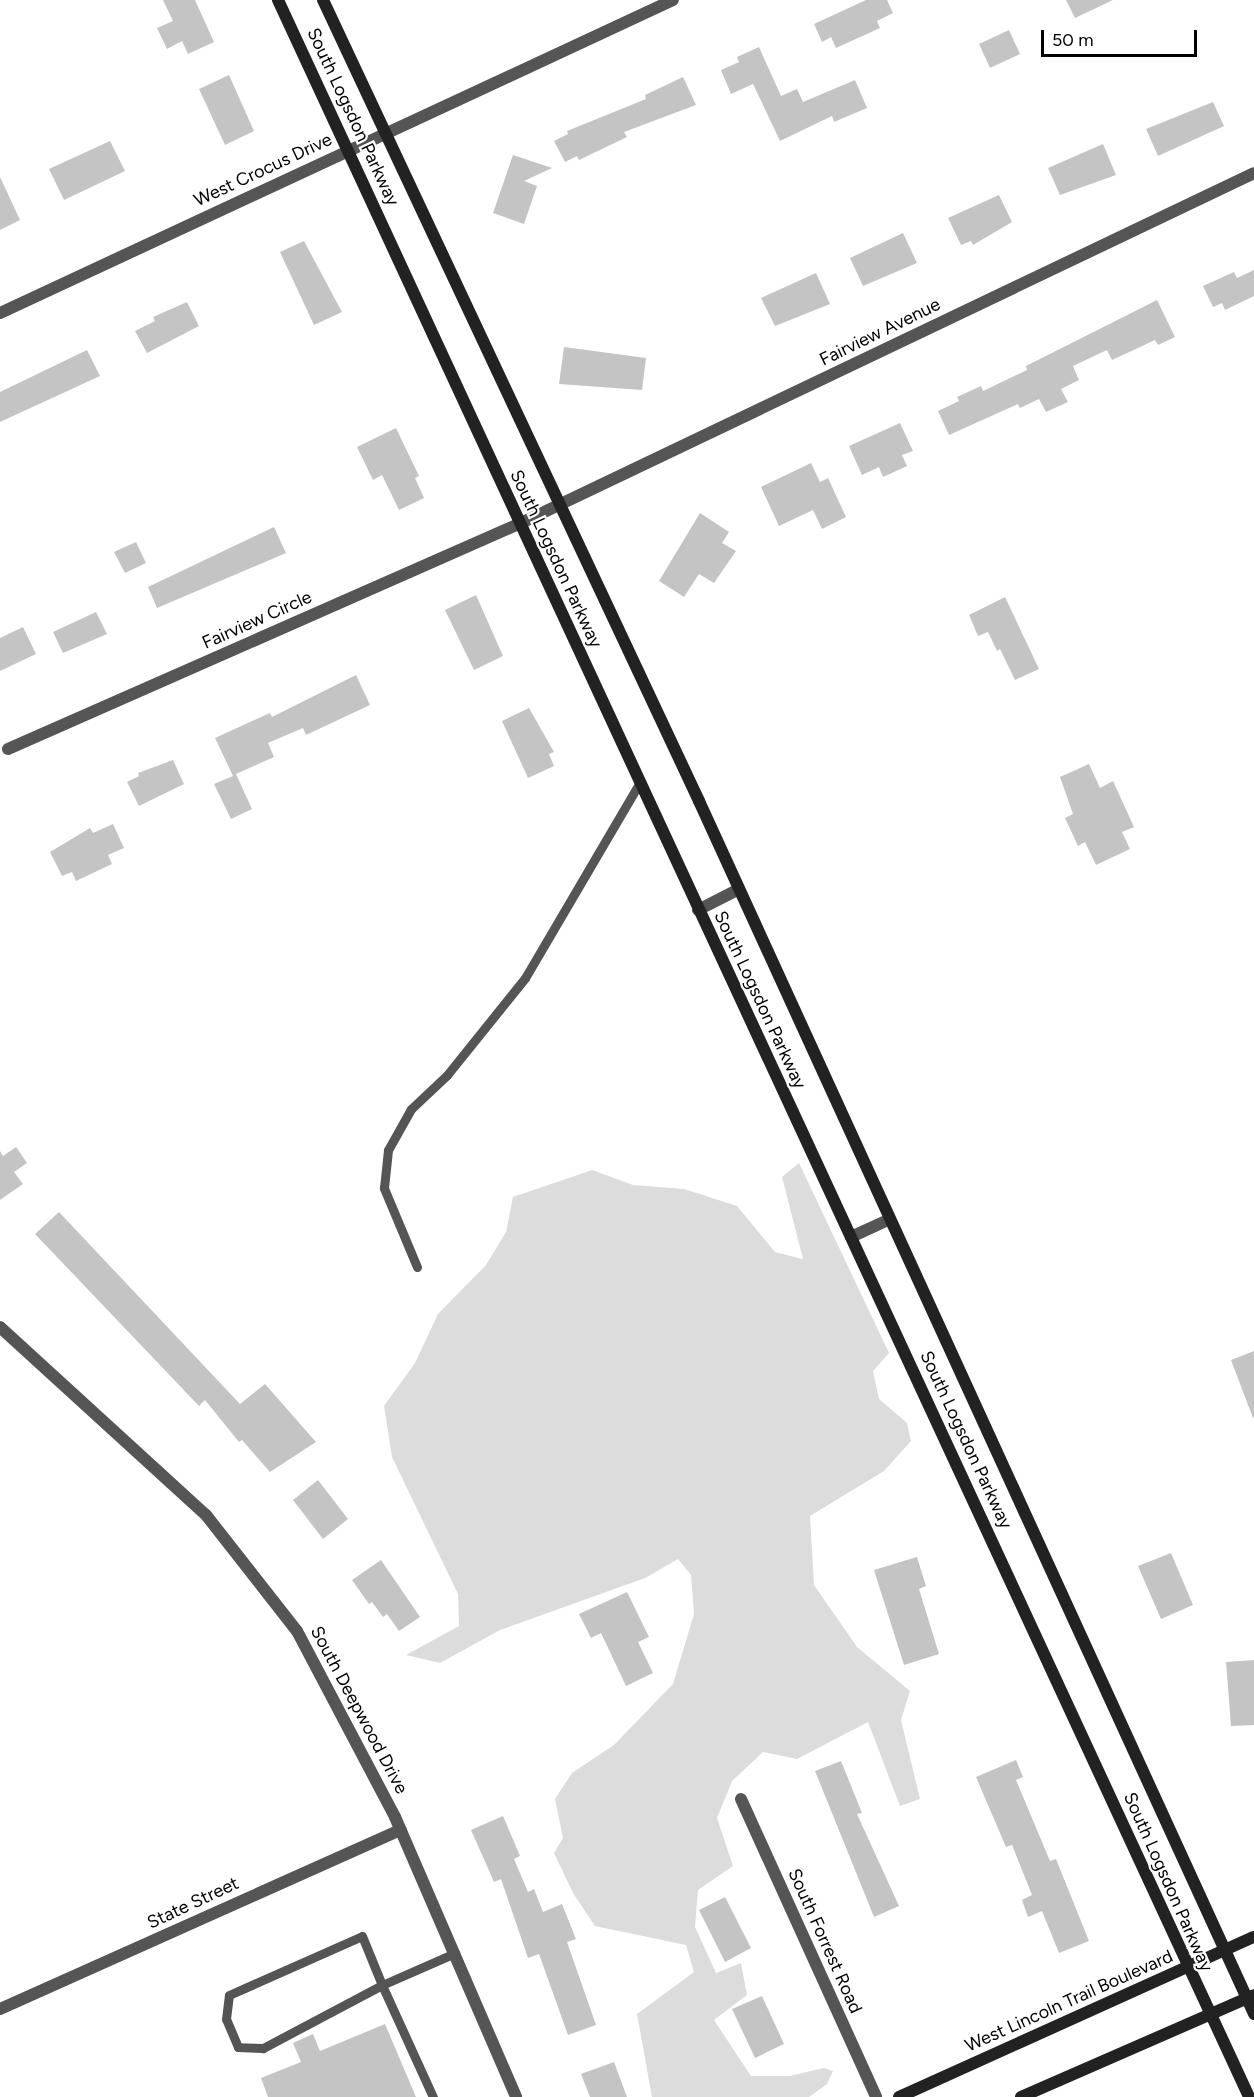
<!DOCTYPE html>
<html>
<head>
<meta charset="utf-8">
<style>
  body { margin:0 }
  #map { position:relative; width:1254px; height:2097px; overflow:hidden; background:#fff; font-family:Figtree,sans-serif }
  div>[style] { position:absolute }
  .green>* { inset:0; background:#dcdcdc }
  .building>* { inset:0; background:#c4c4c4 }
  .lane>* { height:9px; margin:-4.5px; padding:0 4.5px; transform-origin:4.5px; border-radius:4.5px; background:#555 }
  .street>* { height:12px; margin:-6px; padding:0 6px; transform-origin:6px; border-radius:6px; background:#555 }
  .secondary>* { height:12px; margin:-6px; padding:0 6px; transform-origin:6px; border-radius:6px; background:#222 }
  span { translate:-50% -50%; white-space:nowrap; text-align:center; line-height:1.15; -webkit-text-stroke:4.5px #fff; paint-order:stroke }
  .street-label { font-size:18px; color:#000 }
  .scale { position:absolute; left:1041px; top:30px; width:156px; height:27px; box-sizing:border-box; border:3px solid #000; border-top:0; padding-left:8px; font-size:18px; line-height:21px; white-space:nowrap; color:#000; -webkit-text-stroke:4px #fff; paint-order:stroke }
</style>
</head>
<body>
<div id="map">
  <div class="green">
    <i style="clip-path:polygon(799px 1163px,889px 1353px,873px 1371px,879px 1399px,907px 1423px,911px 1441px,884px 1471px,810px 1516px,814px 1585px,857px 1647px,910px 1691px,901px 1720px,920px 1799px,900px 1806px,868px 1722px,797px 1759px,763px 1752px,732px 1781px,717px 1818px,733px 1866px,698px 1890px,695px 1927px,716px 1973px,741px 1963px,747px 1995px,714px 2020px,751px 2076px,790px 2076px,824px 2068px,833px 2071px,827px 2084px,809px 2097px,652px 2097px,637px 2014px,694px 1972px,686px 1945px,595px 1926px,573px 1893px,554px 1853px,563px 1838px,555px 1799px,572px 1773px,614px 1745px,673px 1684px,694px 1614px,691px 1575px,678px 1559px,645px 1578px,500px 1630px,440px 1663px,406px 1655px,459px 1626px,458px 1594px,392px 1457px,384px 1406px,415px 1363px,438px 1314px,486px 1265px,506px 1232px,513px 1197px,592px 1170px,633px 1185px,684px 1189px,737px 1206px,775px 1252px,803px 1259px,782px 1177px)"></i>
  </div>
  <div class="building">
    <i style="clip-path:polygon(163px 0,195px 0,214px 42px,188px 54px,182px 41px,167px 49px,157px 28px,173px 21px)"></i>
    <i style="clip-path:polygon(866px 0,887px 0,893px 13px,877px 21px,880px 28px,836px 48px,831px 37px,822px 42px,814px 24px)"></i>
    <i style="clip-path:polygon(1066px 0,1113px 0,1075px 18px)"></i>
    <i style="clip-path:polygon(1009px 30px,1020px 54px,990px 68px,979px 44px)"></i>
    <i style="clip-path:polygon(759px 47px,781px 96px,797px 89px,803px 102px,855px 80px,867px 108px,834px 122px,832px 116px,780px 141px,753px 84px,731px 94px,721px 70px,739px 62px,737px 57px)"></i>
    <i style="clip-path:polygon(229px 75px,254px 131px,225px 145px,199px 89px)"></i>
    <i style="clip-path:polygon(683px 77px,696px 105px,624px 132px,627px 137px,579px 160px,577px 156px,565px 162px,554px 141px,568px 134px,567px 131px,646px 99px,645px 95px)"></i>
    <i style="clip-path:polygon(1213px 102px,1224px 126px,1158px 156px,1146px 129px)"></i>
    <i style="clip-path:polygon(110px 141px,125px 171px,64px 200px,49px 169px)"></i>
    <i style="clip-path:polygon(1103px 144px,1116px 175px,1060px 195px,1048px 168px)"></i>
    <i style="clip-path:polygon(513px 155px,552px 168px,524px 181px,537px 186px,524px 224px,493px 213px)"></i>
    <i style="clip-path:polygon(0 177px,20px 220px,0 230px)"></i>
    <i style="clip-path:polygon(999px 195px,1012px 222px,973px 245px,971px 241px,961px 245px,948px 218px)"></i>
    <i style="clip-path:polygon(903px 233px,917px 263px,863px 286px,850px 258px)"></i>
    <i style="clip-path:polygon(304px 241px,342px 312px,314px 325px,280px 252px)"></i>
    <i style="clip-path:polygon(1254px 270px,1254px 296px,1225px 310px,1222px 303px,1213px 307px,1203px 286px,1234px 272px,1237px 278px)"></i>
    <i style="clip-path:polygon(816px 273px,830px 304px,775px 326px,761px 298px)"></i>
    <i style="clip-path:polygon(1157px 300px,1175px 337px,1158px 345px,1155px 340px,1112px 360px,1107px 350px,1073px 366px,1079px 380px,1061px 389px,1068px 402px,1046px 412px,1039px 399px,1020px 408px,1018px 404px,949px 435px,938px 411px,959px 401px,957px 397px,981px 386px,983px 391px,1027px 370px,1026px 366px)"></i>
    <i style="clip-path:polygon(187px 302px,199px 326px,147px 353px,135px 331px,155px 321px,153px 317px)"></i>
    <i style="clip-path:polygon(564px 347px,646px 358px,642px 390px,559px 384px)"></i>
    <i style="clip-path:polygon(87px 350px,100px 376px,0 422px,0 392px)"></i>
    <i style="clip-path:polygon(900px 423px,913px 451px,902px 455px,907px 466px,883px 477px,879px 467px,862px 475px,849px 446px)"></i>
    <i style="clip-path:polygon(396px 428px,419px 476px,415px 478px,424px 498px,399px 510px,382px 475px,373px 480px,357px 447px)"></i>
    <i style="clip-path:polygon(811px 463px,820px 482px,828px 478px,846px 517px,822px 529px,813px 510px,779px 526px,761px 487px)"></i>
    <i style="clip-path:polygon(700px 513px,729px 532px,722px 543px,736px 551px,714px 583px,699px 574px,684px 597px,659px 581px)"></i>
    <i style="clip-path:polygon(274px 527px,286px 553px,157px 608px,148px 587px)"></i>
    <i style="clip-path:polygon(136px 542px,146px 563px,125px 573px,114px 552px)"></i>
    <i style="clip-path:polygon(476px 595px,503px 656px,474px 670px,445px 610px)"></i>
    <i style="clip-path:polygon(1005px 597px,1039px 669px,1015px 680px,1000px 649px,997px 651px,988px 632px,978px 636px,969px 615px)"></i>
    <i style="clip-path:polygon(96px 612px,107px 634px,63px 653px,53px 632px)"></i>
    <i style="clip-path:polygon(23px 627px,36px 654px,0 671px,0 638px)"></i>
    <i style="clip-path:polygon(356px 675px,370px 705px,306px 735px,303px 728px,268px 743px,274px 757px,236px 774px,252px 809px,231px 819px,214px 784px,233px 776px,215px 738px,270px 713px,272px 717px)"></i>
    <i style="clip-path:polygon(529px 708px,554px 752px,549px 754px,554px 766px,528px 778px,502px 721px)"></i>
    <i style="clip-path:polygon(173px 760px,184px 784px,139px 806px,127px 782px,139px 776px,138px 773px)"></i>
    <i style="clip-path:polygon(1089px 764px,1100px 788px,1113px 781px,1134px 827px,1122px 832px,1130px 849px,1096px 865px,1085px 842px,1078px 846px,1065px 818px,1073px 814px,1060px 777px)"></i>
    <i style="clip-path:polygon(113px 824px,124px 848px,108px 855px,112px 864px,76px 881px,72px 872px,62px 876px,50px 852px,90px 828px,93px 833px)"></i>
    <i style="clip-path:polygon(16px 1147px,27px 1163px,14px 1172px,23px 1184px,0 1200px,0 1151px,3px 1156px)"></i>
    <i style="clip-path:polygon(59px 1212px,240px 1404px,265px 1384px,316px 1442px,270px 1472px,242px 1440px,239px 1442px,205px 1400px,199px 1406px,35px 1234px)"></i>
    <i style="clip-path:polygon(1254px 1351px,1254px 1417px,1253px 1418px,1231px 1360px)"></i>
    <i style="clip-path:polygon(318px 1480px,348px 1519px,323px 1539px,293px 1500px)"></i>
    <i style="clip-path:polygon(1171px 1553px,1193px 1605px,1161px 1619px,1138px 1566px)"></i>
    <i style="clip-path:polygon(917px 1557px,926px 1586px,919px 1589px,939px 1654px,904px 1665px,874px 1570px)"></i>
    <i style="clip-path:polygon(381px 1560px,420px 1617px,399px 1631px,387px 1614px,383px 1617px,372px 1602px,369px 1604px,352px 1580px)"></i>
    <i style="clip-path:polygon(627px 1592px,649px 1637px,638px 1642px,653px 1673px,626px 1686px,601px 1633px,591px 1638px,579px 1614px)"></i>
    <i style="clip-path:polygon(1254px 1660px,1254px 1725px,1231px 1726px,1226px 1662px)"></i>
    <i style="clip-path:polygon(1016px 1760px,1023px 1777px,1016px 1780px,1050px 1861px,1056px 1859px,1089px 1941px,1059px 1953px,1042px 1911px,1028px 1917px,1022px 1900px,1032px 1895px,1012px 1845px,1006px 1847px,976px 1777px)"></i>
    <i style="clip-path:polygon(841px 1761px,862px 1813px,857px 1814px,899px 1906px,874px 1917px,815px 1771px)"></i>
    <i style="clip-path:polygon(503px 1816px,520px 1856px,514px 1859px,528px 1892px,534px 1889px,543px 1912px,562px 1904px,576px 1939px,567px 1942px,596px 2025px,568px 2035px,539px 1954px,528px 1958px,501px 1879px,494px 1882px,471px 1830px)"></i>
    <i style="clip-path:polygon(725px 1897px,751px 1948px,725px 1962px,699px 1910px)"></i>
    <i style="clip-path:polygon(762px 1996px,784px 2044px,755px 2058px,732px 2009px)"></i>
    <i style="clip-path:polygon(385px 2024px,416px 2097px,268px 2097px,261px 2078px,301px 2062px,293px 2043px,313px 2034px,320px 2051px)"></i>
    <i style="clip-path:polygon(614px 2062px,627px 2097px,590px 2097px,581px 2074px)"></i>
  </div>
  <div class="lane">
    <i style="left:417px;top:1267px;width:86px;rotate:-112.7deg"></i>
    <i style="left:384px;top:1188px;width:38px;rotate:-84deg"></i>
    <i style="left:388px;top:1150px;width:47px;rotate:-60.7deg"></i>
    <i style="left:411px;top:1109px;width:50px;rotate:-43.4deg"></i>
    <i style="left:447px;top:1075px;width:124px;rotate:-51.2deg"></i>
    <i style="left:525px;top:978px;width:225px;rotate:-59.6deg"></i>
    <i style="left:362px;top:1936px;width:53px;rotate:67.8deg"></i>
    <i style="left:382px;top:1985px;width:135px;rotate:152.1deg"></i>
    <i style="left:263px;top:2048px;width:25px;rotate:-178deg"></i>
    <i style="left:238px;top:2047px;width:30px;rotate:-113deg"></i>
    <i style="left:226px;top:2019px;width:24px;rotate:-83deg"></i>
    <i style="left:229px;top:1995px;width:145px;rotate:-23.9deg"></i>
    <i style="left:433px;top:2097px;width:123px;rotate:-114.5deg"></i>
    <i style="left:382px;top:1985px;width:80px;rotate:-23.7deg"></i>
  </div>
  <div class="street">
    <i style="left:0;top:313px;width:742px;rotate:-24.94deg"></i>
    <i style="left:8px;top:749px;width:561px;rotate:-23.78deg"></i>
    <i style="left:521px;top:523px;width:812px;rotate:-25.52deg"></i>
    <i style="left:698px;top:910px;width:46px;rotate:-27.1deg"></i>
    <i style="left:851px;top:1237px;width:41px;rotate:-24.7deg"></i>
    <i style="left:0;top:1327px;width:279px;rotate:42.4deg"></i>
    <i style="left:206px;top:1515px;width:147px;rotate:51.9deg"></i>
    <i style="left:297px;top:1631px;width:210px;rotate:62.2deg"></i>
    <i style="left:395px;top:1817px;width:305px;rotate:66.6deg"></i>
    <i style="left:741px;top:1799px;width:327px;rotate:65.6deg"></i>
    <i style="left:0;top:2009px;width:439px;rotate:-24.1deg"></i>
  </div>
  <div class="secondary">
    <i style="left:278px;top:0;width:2311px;rotate:65.15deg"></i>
    <i style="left:323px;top:0;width:885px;rotate:64.85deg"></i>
    <i style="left:699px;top:801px;width:1334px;rotate:65.41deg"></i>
    <i style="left:899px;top:2097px;width:389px;rotate:-24.3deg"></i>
    <i style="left:1021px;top:2097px;width:254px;rotate:-23.6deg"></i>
  </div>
  <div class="street-label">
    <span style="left:353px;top:117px;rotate:65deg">South Logsdon Parkway</span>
    <span style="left:263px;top:170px;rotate:-25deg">West Crocus Drive</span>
    <span style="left:880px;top:332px;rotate:-26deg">Fairview Avenue</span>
    <span style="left:556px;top:559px;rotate:65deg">South Logsdon Parkway</span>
    <span style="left:257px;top:620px;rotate:-24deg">Fairview Circle</span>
    <span style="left:760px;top:1000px;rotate:65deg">South Logsdon Parkway</span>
    <span style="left:966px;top:1440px;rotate:65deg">South Logsdon Parkway</span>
    <span style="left:359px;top:1710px;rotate:62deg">South Deepwood Drive</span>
    <span style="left:1168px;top:1882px;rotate:66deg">South Logsdon Parkway</span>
    <span style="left:193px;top:1903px;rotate:-25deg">State Street</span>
    <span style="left:825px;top:1941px;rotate:66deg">South Forrest Road</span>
    <span style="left:1069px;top:2001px;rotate:-24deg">West Lincoln Trail Boulevard</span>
  </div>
  <div class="scale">50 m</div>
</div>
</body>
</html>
